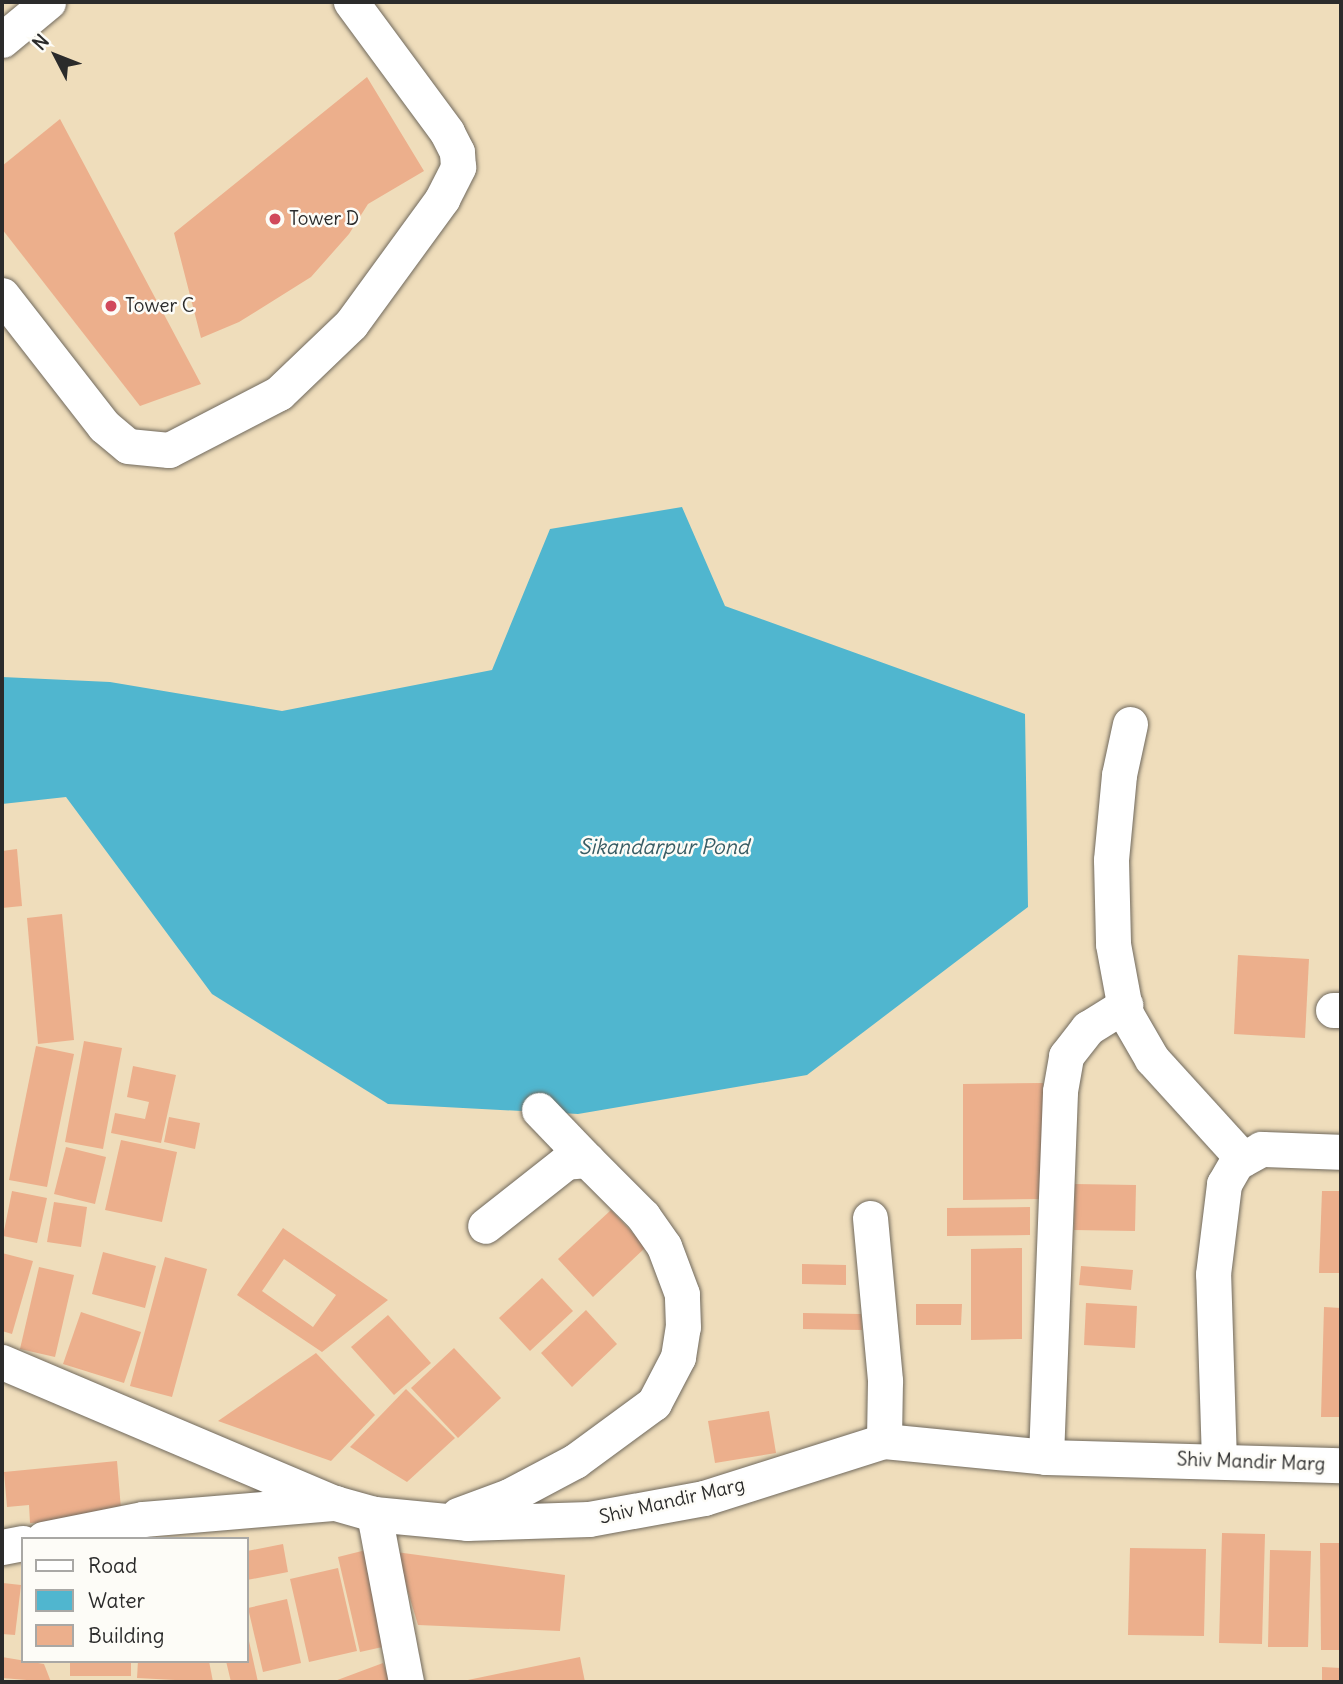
<!DOCTYPE html>
<html>
<head>
<meta charset="utf-8">
<style>
  body { margin:0 }
  #map { position:relative; width:1343px; height:1684px; overflow:hidden; background:#efddbb; font-family:Delius,sans-serif }
  div>[style] { position:absolute }
  .water>* { inset:0; background:#50b6cf }
  .building>* { inset:0; background:#ecaf8c }
  .roads { filter:drop-shadow(0 0 2px #70695d) drop-shadow(0 0 2px #70695d) }
  .minor>* { height:35px; margin:-17.5px; padding:0 17.5px; transform-origin:17.5px; border-radius:17.5px; background:#fff }
  .dots>* { width:19px; height:19px; translate:-50% -50%; box-sizing:border-box; border:4px solid #fdfcf7; border-radius:50% }
  span { translate:-50% -50%; white-space:nowrap; text-align:center; line-height:1.15; -webkit-text-stroke:5px #fdfcf7; paint-order:stroke }
  .poi-label { font-size:19px; color:#2b2b2b }
  .left { translate:0 -50%; text-align:left }
  .street-label { font-size:19px; color:#2b2b2b }
  .water-label { font-size:21px; color:#385c64; font-style:italic }
  .frame { position:absolute; inset:0; border:4px solid #2b2b2b; pointer-events:none }
  .legend { position:absolute; left:21px; top:1537px; width:228px; height:126px; box-sizing:border-box; background:#fdfcf7; border:2px solid #a9a8a5; margin:0; padding:9px 12px; list-style:none; font-size:21px; color:#2b2b2b }
  .legend li { display:flex; align-items:center; gap:14px; height:35px }
  .legend b { width:35px; border:2px solid #a9a8a5 }
  .north { position:absolute; left:21px; top:21px; width:70px; height:70px; -webkit-text-stroke:5px #fdfcf7; paint-order:stroke; rotate:312deg; font-size:19px; font-weight:700; line-height:28px; text-align:center; color:#2b2b2b }
  .north::after { content:''; display:block; margin:auto; width:24px; height:32px; background:#2b2b2b; clip-path:polygon(50% 0,100% 100%,50% 72%,0 100%) }
</style>
</head>
<body>
<div id="map">
  <div class="water">
    <i style="clip-path:polygon(682px 507px,725px 606px,1025px 714px,1028px 907px,807px 1075px,578px 1114px,388px 1104px,212px 994px,66px 797px,2px 804px,2px 677px,110px 682px,282px 711px,492px 670px,550px 529px)"></i>
  </div>
  <div class="building">
    <i style="clip-path:polygon(367px 77px,424px 171px,368px 204px,349px 234px,311px 277px,239px 322px,201px 338px,174px 233px)"></i>
    <i style="clip-path:polygon(60px 119px,201px 384px,140px 406px,2px 229px,2px 166px)"></i>
    <i style="clip-path:polygon(17px 849px,22px 906px,2px 908px,2px 851px)"></i>
    <i style="clip-path:polygon(62px 914px,74px 1040px,38px 1044px,27px 918px)"></i>
    <i style="clip-path:polygon(1238px 955px,1309px 959px,1305px 1038px,1234px 1034px)"></i>
    <i style="clip-path:polygon(84px 1041px,122px 1048px,103px 1149px,65px 1142px)"></i>
    <i style="clip-path:polygon(36px 1046px,74px 1054px,47px 1187px,9px 1180px)"></i>
    <i style="clip-path:polygon(133px 1066px,176px 1075px,161px 1143px,111px 1133px,115px 1113px,145px 1119px,149px 1102px,127px 1097px)"></i>
    <i style="clip-path:polygon(1043px 1083px,1043px 1199px,963px 1200px,963px 1084px)"></i>
    <i style="clip-path:polygon(169px 1117px,200px 1123px,195px 1149px,164px 1142px)"></i>
    <i style="clip-path:polygon(121px 1140px,177px 1152px,162px 1222px,105px 1210px)"></i>
    <i style="clip-path:polygon(66px 1147px,106px 1157px,95px 1204px,54px 1194px)"></i>
    <i style="clip-path:polygon(1075px 1184px,1136px 1185px,1135px 1231px,1074px 1230px)"></i>
    <i style="clip-path:polygon(12px 1191px,47px 1198px,37px 1243px,3px 1236px)"></i>
    <i style="clip-path:polygon(1322px 1191px,1341px 1191px,1341px 1273px,1319px 1273px)"></i>
    <i style="clip-path:polygon(54px 1202px,87px 1207px,81px 1247px,47px 1242px)"></i>
    <i style="clip-path:polygon(1030px 1207px,1030px 1235px,947px 1236px,947px 1208px)"></i>
    <i style="clip-path:polygon(611px 1210px,646px 1247px,593px 1297px,558px 1259px)"></i>
    <i style="clip-path:polygon(evenodd,283px 1228px,388px 1300px,322px 1352px,237px 1295px,283px 1228px,284px 1259px,336px 1295px,313px 1327px,262px 1291px,284px 1259px)"></i>
    <i style="clip-path:polygon(1022px 1248px,1022px 1339px,971px 1340px,971px 1249px)"></i>
    <i style="clip-path:polygon(103px 1252px,156px 1266px,145px 1308px,92px 1294px)"></i>
    <i style="clip-path:polygon(2px 1253px,33px 1261px,12px 1334px,2px 1331px)"></i>
    <i style="clip-path:polygon(165px 1257px,207px 1269px,172px 1397px,130px 1386px)"></i>
    <i style="clip-path:polygon(802px 1264px,846px 1265px,846px 1285px,802px 1284px)"></i>
    <i style="clip-path:polygon(1081px 1266px,1133px 1270px,1131px 1290px,1079px 1285px)"></i>
    <i style="clip-path:polygon(39px 1267px,74px 1275px,55px 1357px,20px 1349px)"></i>
    <i style="clip-path:polygon(542px 1278px,573px 1311px,530px 1351px,499px 1318px)"></i>
    <i style="clip-path:polygon(1086px 1303px,1137px 1306px,1135px 1348px,1084px 1345px)"></i>
    <i style="clip-path:polygon(916px 1304px,962px 1304px,961px 1325px,916px 1325px)"></i>
    <i style="clip-path:polygon(1324px 1307px,1341px 1308px,1341px 1417px,1321px 1417px)"></i>
    <i style="clip-path:polygon(586px 1310px,617px 1344px,572px 1387px,541px 1353px)"></i>
    <i style="clip-path:polygon(81px 1312px,141px 1332px,124px 1383px,63px 1364px)"></i>
    <i style="clip-path:polygon(803px 1313px,861px 1314px,862px 1330px,803px 1329px)"></i>
    <i style="clip-path:polygon(388px 1315px,431px 1363px,394px 1395px,351px 1347px)"></i>
    <i style="clip-path:polygon(454px 1348px,501px 1398px,458px 1438px,411px 1388px)"></i>
    <i style="clip-path:polygon(316px 1353px,375px 1415px,331px 1461px,218px 1421px)"></i>
    <i style="clip-path:polygon(406px 1389px,455px 1438px,407px 1482px,350px 1447px)"></i>
    <i style="clip-path:polygon(769px 1411px,776px 1453px,715px 1463px,708px 1421px)"></i>
    <i style="clip-path:polygon(117px 1461px,122px 1521px,30px 1523px,29px 1505px,7px 1507px,4px 1472px)"></i>
    <i style="clip-path:polygon(1222px 1533px,1265px 1534px,1262px 1644px,1219px 1643px)"></i>
    <i style="clip-path:polygon(1320px 1543px,1341px 1543px,1341px 1650px,1321px 1650px)"></i>
    <i style="clip-path:polygon(283px 1544px,288px 1572px,247px 1580px,247px 1551px)"></i>
    <i style="clip-path:polygon(374px 1548px,396px 1644px,360px 1652px,338px 1557px)"></i>
    <i style="clip-path:polygon(1130px 1548px,1206px 1549px,1204px 1636px,1128px 1635px)"></i>
    <i style="clip-path:polygon(1270px 1550px,1311px 1551px,1308px 1647px,1268px 1647px)"></i>
    <i style="clip-path:polygon(396px 1552px,565px 1575px,560px 1631px,418px 1625px)"></i>
    <i style="clip-path:polygon(338px 1568px,357px 1651px,309px 1662px,290px 1579px)"></i>
    <i style="clip-path:polygon(3px 1583px,21px 1585px,15px 1635px,2px 1634px)"></i>
    <i style="clip-path:polygon(287px 1599px,301px 1663px,263px 1672px,248px 1608px)"></i>
    <i style="clip-path:polygon(247px 1632px,258px 1682px,231px 1682px,226px 1661px,247px 1661px)"></i>
    <i style="clip-path:polygon(2px 1657px,44px 1664px,51px 1682px,2px 1678px)"></i>
    <i style="clip-path:polygon(580px 1657px,585px 1682px,463px 1682px,463px 1681px)"></i>
    <i style="clip-path:polygon(70px 1661px,131px 1661px,131px 1676px,70px 1676px)"></i>
    <i style="clip-path:polygon(138px 1661px,209px 1661px,213px 1682px,137px 1678px)"></i>
    <i style="clip-path:polygon(383px 1663px,390px 1682px,332px 1682px)"></i>
    <i style="clip-path:polygon(1322px 1667px,1341px 1668px,1341px 1682px,1322px 1682px)"></i>
  </div>
  <div class="roads">
    <div class="minor">
      <i style="left:2px;top:40px;width:60px;rotate:-39.6deg"></i>
      <i style="left:2px;top:295px;width:166px;rotate:52.1deg"></i>
      <i style="left:104px;top:426px;width:31px;rotate:40deg"></i>
      <i style="left:128px;top:446px;width:41px;rotate:5.6deg"></i>
      <i style="left:169px;top:450px;width:124px;rotate:-27.4deg"></i>
      <i style="left:279px;top:393px;width:100px;rotate:-43.8deg"></i>
      <i style="left:351px;top:324px;width:155px;rotate:-53.9deg"></i>
      <i style="left:442px;top:199px;width:36px;rotate:-63deg"></i>
      <i style="left:458px;top:167px;width:15px;rotate:-94deg"></i>
      <i style="left:457px;top:152px;width:22px;rotate:-117deg"></i>
      <i style="left:447px;top:132px;width:162px;rotate:-126.4deg"></i>
      <i style="left:1130px;top:724px;width:52px;rotate:102.2deg"></i>
      <i style="left:1119px;top:775px;width:85px;rotate:95.4deg"></i>
      <i style="left:1111px;top:860px;width:84px;rotate:88.6deg"></i>
      <i style="left:1113px;top:944px;width:71px;rotate:79.5deg"></i>
      <i style="left:1126px;top:1014px;width:52px;rotate:60deg"></i>
      <i style="left:1152px;top:1059px;width:135px;rotate:47.7deg"></i>
      <i style="left:1333px;top:1010px;width:8px"></i>
      <i style="left:539px;top:1110px;width:69px;rotate:46.2deg"></i>
      <i style="left:870px;top:1218px;width:164px;rotate:84.7deg"></i>
      <i style="left:885px;top:1381px;width:60px;rotate:91deg"></i>
      <i style="left:2px;top:1362px;width:356px;rotate:23deg"></i>
      <i style="left:1046px;top:1457px;width:366px;rotate:-87.8deg"></i>
      <i style="left:1060px;top:1091px;width:36px;rotate:-80deg"></i>
      <i style="left:1066px;top:1056px;width:36px;rotate:-52deg"></i>
      <i style="left:1088px;top:1028px;width:44px;rotate:-31.9deg"></i>
      <i style="left:1219px;top:1461px;width:187px;rotate:-91.8deg"></i>
      <i style="left:1213px;top:1274px;width:91px;rotate:-83deg"></i>
      <i style="left:1224px;top:1184px;width:24px;rotate:-60deg"></i>
      <i style="left:1236px;top:1163px;width:29px;rotate:-29deg"></i>
      <i style="left:1261px;top:1149px;width:80px;rotate:2.1deg"></i>
      <i style="left:374px;top:1514px;width:171px;rotate:79.2deg"></i>
      <i style="left:458px;top:1515px;width:54px;rotate:-20.4deg"></i>
      <i style="left:509px;top:1496px;width:75px;rotate:-27.9deg"></i>
      <i style="left:575px;top:1461px;width:98px;rotate:-36.3deg"></i>
      <i style="left:654px;top:1403px;width:52px;rotate:-62.4deg"></i>
      <i style="left:678px;top:1357px;width:30px;rotate:-81deg"></i>
      <i style="left:683px;top:1327px;width:33px;rotate:-92deg"></i>
      <i style="left:682px;top:1294px;width:51px;rotate:-110.6deg"></i>
      <i style="left:664px;top:1246px;width:37px;rotate:-125deg"></i>
      <i style="left:643px;top:1216px;width:79px;rotate:-135deg"></i>
      <i style="left:587px;top:1160px;width:21px;rotate:175deg"></i>
      <i style="left:566px;top:1162px;width:103px;rotate:141.7deg"></i>
      <i style="left:43px;top:1539px;width:102px;rotate:-11.3deg"></i>
      <i style="left:143px;top:1519px;width:193px;rotate:-4.8deg"></i>
      <i style="left:335px;top:1503px;width:41px;rotate:15.8deg"></i>
      <i style="left:374px;top:1514px;width:93px;rotate:5.5deg"></i>
      <i style="left:467px;top:1523px;width:122px;rotate:-1.9deg"></i>
      <i style="left:589px;top:1519px;width:117px;rotate:-10.3deg"></i>
      <i style="left:704px;top:1498px;width:189px;rotate:-17.6deg"></i>
      <i style="left:884px;top:1441px;width:163px;rotate:5.6deg"></i>
      <i style="left:1046px;top:1457px;width:295px;rotate:1.6deg"></i>
      <i style="left:2px;top:1547px;width:21px;rotate:-11deg"></i>
    </div>
  </div>
  <div class="dots">
    <i style="left:275px;top:219px;background:#d1495b"></i>
    <i style="left:111px;top:306px;background:#d1495b"></i>
  </div>
  <div class="poi-label">
    <span class="left" style="left:289px;top:219px">Tower D</span>
    <span class="left" style="left:125px;top:306px">Tower C</span>
  </div>
  <div class="street-label">
    <span style="left:1251px;top:1462px;rotate:2deg">Shiv Mandir Marg</span>
    <span style="left:672px;top:1501px;rotate:-13deg">Shiv Mandir Marg</span>
  </div>
  <div class="water-label">
    <span style="left:664px;top:847px">Sikandarpur Pond</span>
  </div>
  <div class="frame"></div>
  <ul class="legend">
  <li><b style="height:9px;background:#fff"></b>Road</li>
  <li><b style="height:19px;background:#50b6cf"></b>Water</li>
  <li><b style="height:19px;background:#ecaf8c"></b>Building</li>
  </ul>
  <div class="north">N</div>
</div>
</body>
</html>
